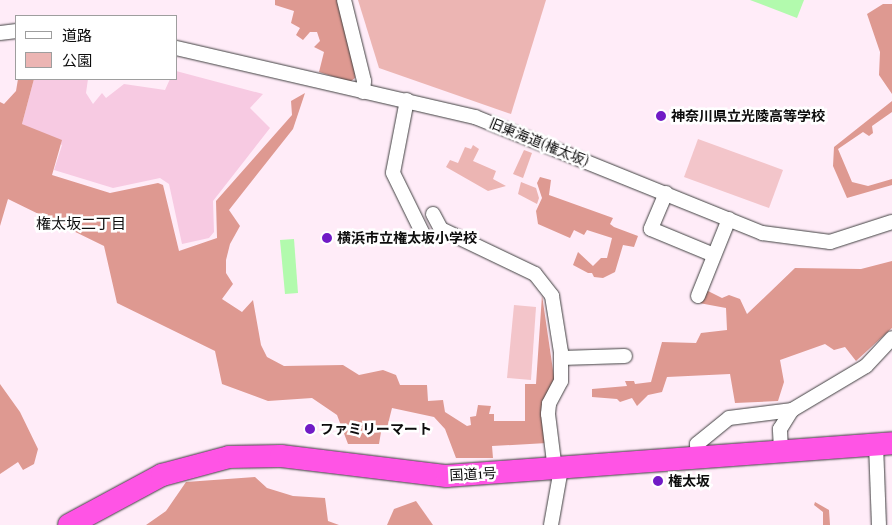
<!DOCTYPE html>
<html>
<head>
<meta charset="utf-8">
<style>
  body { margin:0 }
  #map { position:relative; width:892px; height:525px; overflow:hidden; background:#ffecf8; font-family:"Playfair Display","Noto Sans JP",serif }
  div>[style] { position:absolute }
  .farmland>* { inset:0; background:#f7cae2 }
  .green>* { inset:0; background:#ecb5b3 }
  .forest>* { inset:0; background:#de9991 }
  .pitch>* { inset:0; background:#f3c5ca }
  .water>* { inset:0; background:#b2faad }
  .roads { filter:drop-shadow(0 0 1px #404040) drop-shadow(0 0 1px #404040) }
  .minor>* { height:14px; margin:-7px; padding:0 7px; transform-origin:7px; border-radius:7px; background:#fff }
  .trunk>* { height:22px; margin:-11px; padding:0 11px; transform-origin:11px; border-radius:11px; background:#ff54e5 }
  .dots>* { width:14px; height:14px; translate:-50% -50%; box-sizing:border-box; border:2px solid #fff; border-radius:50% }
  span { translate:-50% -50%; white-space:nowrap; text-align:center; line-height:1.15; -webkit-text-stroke:5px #fff; paint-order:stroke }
  .poi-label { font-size:14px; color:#0d0d0d; font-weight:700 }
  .left { translate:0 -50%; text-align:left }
  .street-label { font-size:14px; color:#0d0d0d }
  .neighbourhood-label { font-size:15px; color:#0d0d0d }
  .legend { position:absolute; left:15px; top:15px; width:162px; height:65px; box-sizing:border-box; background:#fff; border:1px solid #9e9e9e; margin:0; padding:6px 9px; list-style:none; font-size:15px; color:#0d0d0d }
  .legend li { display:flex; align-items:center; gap:10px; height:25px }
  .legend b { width:25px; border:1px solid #9e9e9e }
</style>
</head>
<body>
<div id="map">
  <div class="farmland">
    <i style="clip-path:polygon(176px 71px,263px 94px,250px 108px,270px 128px,213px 201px,214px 232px,209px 238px,182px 244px,169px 184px,160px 178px,113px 188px,54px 170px,62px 145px,22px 124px,34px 79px,88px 79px,86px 93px,93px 104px,102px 93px,106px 98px,124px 84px,165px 90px,170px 79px,176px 79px)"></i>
  </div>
  <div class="green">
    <i style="clip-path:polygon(358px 0,546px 0,511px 114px,379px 68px)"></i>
    <i style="clip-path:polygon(473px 145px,479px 149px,473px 161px,496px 171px,493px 179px,506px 186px,488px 191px,446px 167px,450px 160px,458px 163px,465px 147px,471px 149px)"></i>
    <i style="clip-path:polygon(524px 150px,532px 153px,523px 178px,513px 174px)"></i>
    <i style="clip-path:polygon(521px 182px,536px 188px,539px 198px,537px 204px,518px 194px)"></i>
  </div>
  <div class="forest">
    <i style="clip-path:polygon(275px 0,337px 0,354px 50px,355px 78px,350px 82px,319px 72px,324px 52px,314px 47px,320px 41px,317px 32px,310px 32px,303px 40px,296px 35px,300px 28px,291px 23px,294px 11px,275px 5px)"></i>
    <i style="clip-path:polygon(883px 4px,892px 4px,892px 94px,879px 75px,880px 52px,867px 14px)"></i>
    <i style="clip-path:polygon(18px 79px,34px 79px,22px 124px,62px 140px,52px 175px,110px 193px,158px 183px,163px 185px,179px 251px,217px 238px,216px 201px,292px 115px,291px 101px,305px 93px,293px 129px,229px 210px,240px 226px,230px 244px,226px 260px,226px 273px,233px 284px,222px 299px,242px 312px,253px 300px,261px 345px,267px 357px,284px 366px,343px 365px,359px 375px,383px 370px,396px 375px,400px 385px,427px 385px,428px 401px,443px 400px,445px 412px,467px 426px,471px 425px,470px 417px,476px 416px,478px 405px,491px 406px,489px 414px,494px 414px,494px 421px,525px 421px,525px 384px,536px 384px,542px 295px,555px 384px,547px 443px,492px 446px,493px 458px,456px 458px,445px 429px,434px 417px,392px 408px,386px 432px,381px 432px,379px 444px,348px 444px,337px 415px,312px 398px,268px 401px,222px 384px,215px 351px,117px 303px,104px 246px,8px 199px,0 226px,0 102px,4px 104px,16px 91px)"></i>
    <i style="clip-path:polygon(892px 101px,892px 112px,872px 126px,873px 133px,869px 136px,863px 132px,838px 149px,852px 182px,868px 186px,892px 179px,892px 185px,847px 198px,833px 166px,834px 147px)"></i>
    <i style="clip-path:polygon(540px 177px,551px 180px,549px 195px,613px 218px,610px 224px,614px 227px,638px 236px,634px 247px,623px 245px,615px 272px,603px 278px,594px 277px,592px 273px,588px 273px,573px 265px,578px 252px,593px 266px,601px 258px,607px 258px,612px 238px,587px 230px,584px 235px,574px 230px,570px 238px,538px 224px,536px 211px,542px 198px,537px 183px)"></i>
    <i style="clip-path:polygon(892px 261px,892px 328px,856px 361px,845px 347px,834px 350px,825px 344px,780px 360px,784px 382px,778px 401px,735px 403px,730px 374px,667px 377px,662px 392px,648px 395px,637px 406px,632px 398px,620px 402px,617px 399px,592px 397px,592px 389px,627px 386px,625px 381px,634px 381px,635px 384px,651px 382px,662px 342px,696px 343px,701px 333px,727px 330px,726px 308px,699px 303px,706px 290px,722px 298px,729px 295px,740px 299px,747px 314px,795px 268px,861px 269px)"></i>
    <i style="clip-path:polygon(0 384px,20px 412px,38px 449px,34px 464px,23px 470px,18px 462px,0 474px)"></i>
    <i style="clip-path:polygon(255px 477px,267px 488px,293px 496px,325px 498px,328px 521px,339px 525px,146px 525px,166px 511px,186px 482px)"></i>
    <i style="clip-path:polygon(416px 501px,433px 525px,387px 525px,394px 509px)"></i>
    <i style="clip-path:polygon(815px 502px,829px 510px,830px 525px,823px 525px,823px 512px,814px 505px)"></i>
  </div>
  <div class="pitch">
    <i style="clip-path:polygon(698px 139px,783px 170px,769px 208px,684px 177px)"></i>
    <i style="clip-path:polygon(514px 305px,536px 307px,531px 380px,507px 378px)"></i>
  </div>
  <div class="water">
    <i style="clip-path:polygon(750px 0,804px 0,797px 18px)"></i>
    <i style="clip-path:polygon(294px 239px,298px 293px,285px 294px,280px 240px)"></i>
  </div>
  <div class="roads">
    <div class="minor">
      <i style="left:344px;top:0;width:83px;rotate:76.1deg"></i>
      <i style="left:364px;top:81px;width:11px;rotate:95deg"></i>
      <i style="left:0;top:33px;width:16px;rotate:-7deg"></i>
      <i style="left:176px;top:48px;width:307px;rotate:13deg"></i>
      <i style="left:475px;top:117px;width:310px;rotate:22deg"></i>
      <i style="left:762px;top:233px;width:69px;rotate:7.5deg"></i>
      <i style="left:830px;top:242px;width:65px;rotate:-17.9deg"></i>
      <i style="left:407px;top:100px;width:74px;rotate:100.9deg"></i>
      <i style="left:393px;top:173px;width:70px;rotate:63.8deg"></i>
      <i style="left:666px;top:193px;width:39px;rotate:113deg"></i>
      <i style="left:651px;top:229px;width:68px;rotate:22.4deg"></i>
      <i style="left:433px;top:214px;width:17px;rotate:62deg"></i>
      <i style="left:441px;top:229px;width:104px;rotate:25.6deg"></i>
      <i style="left:535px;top:274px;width:28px;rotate:52deg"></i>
      <i style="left:552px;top:296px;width:57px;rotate:80.9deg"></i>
      <i style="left:561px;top:352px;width:29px;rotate:90deg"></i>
      <i style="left:561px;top:381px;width:26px;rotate:118deg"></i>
      <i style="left:549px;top:404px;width:10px;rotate:96deg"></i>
      <i style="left:548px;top:414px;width:56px;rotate:82.9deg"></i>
      <i style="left:698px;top:296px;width:83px;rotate:-68.1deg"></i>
      <i style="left:561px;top:358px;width:64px;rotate:-1.8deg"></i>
      <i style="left:876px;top:444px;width:81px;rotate:87.9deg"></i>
      <i style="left:781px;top:450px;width:21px;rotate:-93deg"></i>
      <i style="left:780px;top:429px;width:22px;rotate:-58deg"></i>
      <i style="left:792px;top:410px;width:86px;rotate:-30.7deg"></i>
      <i style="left:866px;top:366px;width:38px;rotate:-47deg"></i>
      <i style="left:698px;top:458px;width:14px;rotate:-94deg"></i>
      <i style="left:697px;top:444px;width:41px;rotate:-39.1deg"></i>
      <i style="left:729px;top:418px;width:64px;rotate:-7.2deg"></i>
      <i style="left:551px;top:525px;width:57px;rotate:-79.9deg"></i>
    </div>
    <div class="trunk">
      <i style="left:69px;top:525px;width:106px;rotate:-28.3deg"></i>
      <i style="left:162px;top:475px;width:69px;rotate:-15deg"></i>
      <i style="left:229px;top:457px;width:52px;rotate:-1.1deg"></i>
      <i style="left:281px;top:456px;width:167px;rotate:6.9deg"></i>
      <i style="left:447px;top:476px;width:446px;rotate:-4.2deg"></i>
    </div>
  </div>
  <div class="dots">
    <i style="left:661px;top:116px;background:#711bc6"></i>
    <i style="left:327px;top:238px;background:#711bc6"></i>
    <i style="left:310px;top:429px;background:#711bc6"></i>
    <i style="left:658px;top:481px;background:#711bc6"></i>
  </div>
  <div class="poi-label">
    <span class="left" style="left:671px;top:116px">神奈川県立光陵高等学校</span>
    <span class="left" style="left:337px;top:238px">横浜市立権太坂小学校</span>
    <span class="left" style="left:320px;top:429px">ファミリーマート</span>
    <span class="left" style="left:668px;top:481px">権太坂</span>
  </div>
  <div class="street-label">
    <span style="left:539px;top:142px;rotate:22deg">旧東海道(権太坂)</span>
    <span style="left:473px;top:474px;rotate:-3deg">国道1号</span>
  </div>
  <div class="neighbourhood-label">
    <span style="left:81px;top:224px">権太坂二丁目</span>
  </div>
  <ul class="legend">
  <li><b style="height:6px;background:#fff"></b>道路</li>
  <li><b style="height:14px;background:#ecb5b3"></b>公園</li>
  </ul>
</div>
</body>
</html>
